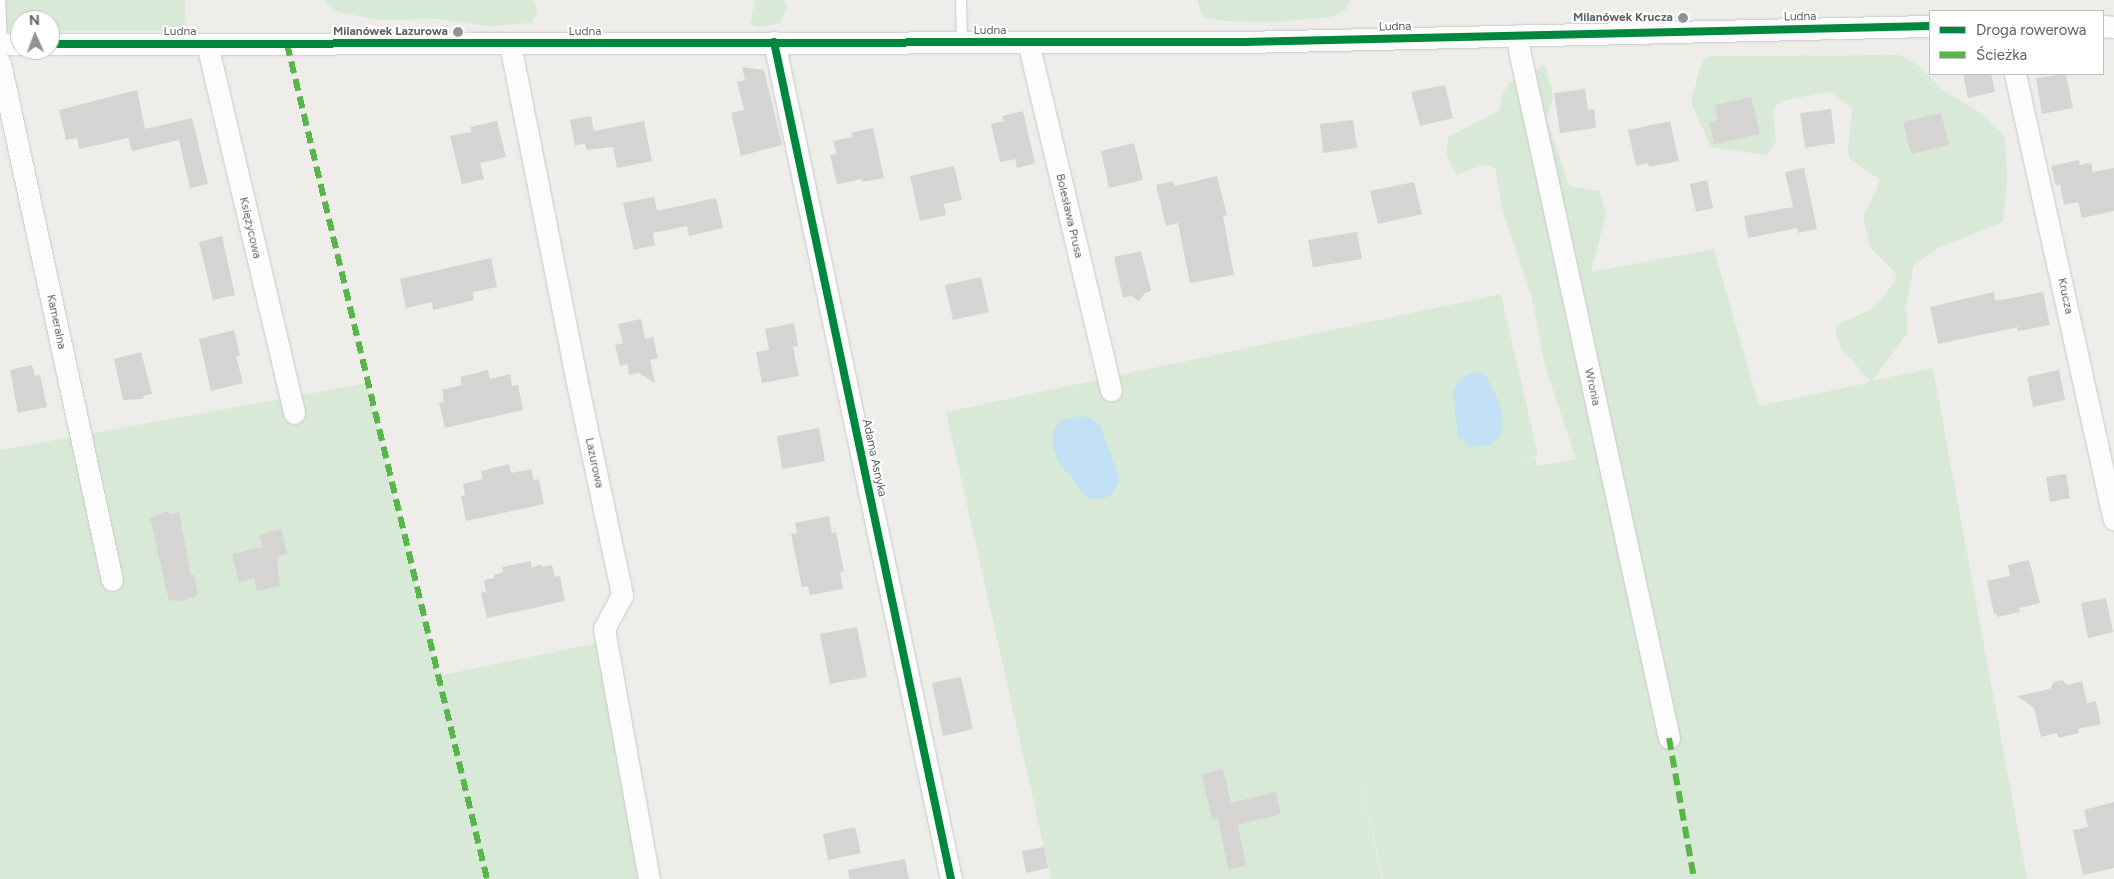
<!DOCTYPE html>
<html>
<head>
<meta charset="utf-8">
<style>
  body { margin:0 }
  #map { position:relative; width:2114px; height:879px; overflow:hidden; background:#eeedea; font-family:Figtree,sans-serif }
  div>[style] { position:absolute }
  .green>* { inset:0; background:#d9e9d7 }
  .water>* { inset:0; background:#c2e1f4 }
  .building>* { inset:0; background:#d5d4d3 }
  .roads { filter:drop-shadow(0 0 1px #c9c9c9) drop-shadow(0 0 1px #c9c9c9) }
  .lane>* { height:10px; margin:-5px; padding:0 5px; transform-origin:5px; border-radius:5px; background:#fcfcfc }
  .street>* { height:21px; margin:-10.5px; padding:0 10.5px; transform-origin:10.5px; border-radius:10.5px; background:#fcfcfc }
  .quiet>* { height:6px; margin-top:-3px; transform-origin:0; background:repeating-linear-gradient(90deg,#58b549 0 12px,transparent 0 18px) }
  .cycleway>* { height:8px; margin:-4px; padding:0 4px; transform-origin:4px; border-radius:4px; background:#00873e }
  .dots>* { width:14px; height:14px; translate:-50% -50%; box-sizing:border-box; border:2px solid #fff; border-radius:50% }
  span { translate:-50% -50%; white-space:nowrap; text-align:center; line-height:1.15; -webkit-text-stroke:4px #fff; paint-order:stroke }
  .street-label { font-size:12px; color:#5f6367 }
  .poi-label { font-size:12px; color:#5f6367; font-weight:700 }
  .right { translate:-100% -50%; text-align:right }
  .legend { position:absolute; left:1929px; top:10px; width:175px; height:65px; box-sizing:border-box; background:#fff; border:1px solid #bfc1c2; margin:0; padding:6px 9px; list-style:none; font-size:15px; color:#5f6367 }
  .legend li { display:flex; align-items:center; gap:10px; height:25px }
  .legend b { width:25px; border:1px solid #bfc1c2 }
  .north { position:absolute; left:10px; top:10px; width:50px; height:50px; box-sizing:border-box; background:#fff; border:1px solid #bfc1c2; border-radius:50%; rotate:358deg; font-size:14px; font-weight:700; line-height:20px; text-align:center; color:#5f6367 }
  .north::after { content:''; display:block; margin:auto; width:18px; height:22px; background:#919395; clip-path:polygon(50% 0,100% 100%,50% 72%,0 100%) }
</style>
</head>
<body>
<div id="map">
  <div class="green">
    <i style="clip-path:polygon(6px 0,185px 0,186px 31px,50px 31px,50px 20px,20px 20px,20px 31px,6px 31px)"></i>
    <i style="clip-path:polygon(324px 0,534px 0,538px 12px,532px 23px,489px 26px,437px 19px,379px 20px,333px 11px)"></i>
    <i style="clip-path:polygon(755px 0,785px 0,787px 7px,780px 23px,759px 27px,750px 24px)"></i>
    <i style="clip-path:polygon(1197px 0,1351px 0,1345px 10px,1331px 17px,1277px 22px,1225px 21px,1202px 17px)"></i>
    <i style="clip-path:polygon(1900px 55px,1917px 64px,1943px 90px,1984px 115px,2005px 137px,2007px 180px,2003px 222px,1938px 248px,1914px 265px,1906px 307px,1908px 332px,1872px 381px,1933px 368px,2027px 879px,1383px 879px,1353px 746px,1382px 879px,1051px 879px,946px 412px,1501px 294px,1538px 455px,1512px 463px,1535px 457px,1537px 466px,1576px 459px,1545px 366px,1532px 298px,1503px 212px,1495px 168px,1484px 164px,1457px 175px,1446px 156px,1448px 137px,1500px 110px,1503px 93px,1509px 83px,1545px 65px,1553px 96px,1547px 119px,1569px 186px,1600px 191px,1606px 214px,1591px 272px,1714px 249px,1759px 406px,1871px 382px,1842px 350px,1836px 334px,1836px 325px,1874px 308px,1896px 280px,1895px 272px,1870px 247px,1863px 216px,1877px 189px,1879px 179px,1850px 159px,1848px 151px,1852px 109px,1837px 96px,1829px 92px,1781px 101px,1773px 109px,1776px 142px,1766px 155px,1711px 147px,1691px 103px,1699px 71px,1704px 59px,1711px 56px)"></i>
    <i style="clip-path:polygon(367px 383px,438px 676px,606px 641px,649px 879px,0 879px,0 450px)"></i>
  </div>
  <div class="water">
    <i style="clip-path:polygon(1477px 371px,1486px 375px,1500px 404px,1503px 424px,1500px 437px,1489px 445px,1470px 447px,1458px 437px,1453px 393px,1457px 383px,1466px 375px)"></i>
    <i style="clip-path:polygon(1081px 416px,1093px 419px,1100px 425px,1116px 469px,1119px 481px,1112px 494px,1103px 499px,1092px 499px,1084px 495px,1068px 473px,1060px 466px,1053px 446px,1054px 430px,1061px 420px)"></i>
  </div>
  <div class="building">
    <i style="clip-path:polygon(742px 67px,764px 70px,782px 145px,741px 156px,731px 113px,744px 110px,737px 82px,745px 80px)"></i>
    <i style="clip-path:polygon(1963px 74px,1991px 74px,1995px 92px,1968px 98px)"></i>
    <i style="clip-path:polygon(2066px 74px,2073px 108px,2042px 114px,2036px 78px)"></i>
    <i style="clip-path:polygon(1445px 85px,1453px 118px,1420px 126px,1411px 92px)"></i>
    <i style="clip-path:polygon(1585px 89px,1588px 110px,1594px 109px,1596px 128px,1560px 133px,1554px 93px)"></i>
    <i style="clip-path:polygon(137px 90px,145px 129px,192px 118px,208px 184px,190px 188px,179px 140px,132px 151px,128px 138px,79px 149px,77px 138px,66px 140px,59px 110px)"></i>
    <i style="clip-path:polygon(1751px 97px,1760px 134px,1714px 144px,1709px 122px,1718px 120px,1715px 105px)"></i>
    <i style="clip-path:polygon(1831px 109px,1835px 143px,1805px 148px,1800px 113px)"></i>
    <i style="clip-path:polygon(1023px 111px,1035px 163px,1017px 168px,1015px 159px,1000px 162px,991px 124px,1004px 121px,1002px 116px)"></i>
    <i style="clip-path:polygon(1941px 113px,1949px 145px,1911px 154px,1903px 122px)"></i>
    <i style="clip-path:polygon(591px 116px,594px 131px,644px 121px,652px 161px,617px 168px,613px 147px,587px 150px,585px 143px,575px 146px,570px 120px)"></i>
    <i style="clip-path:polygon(1353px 120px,1357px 148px,1323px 153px,1320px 124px)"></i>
    <i style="clip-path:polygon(497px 121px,506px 157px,480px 163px,484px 179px,462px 184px,450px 136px,471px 132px,470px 127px)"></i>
    <i style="clip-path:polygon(1670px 121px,1679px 161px,1649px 167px,1648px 163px,1636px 166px,1628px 130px)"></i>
    <i style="clip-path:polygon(873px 128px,884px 178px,862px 182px,862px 179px,837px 184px,830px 155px,837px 154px,833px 141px,852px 137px,851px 133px)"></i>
    <i style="clip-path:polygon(1134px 143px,1143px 180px,1109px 188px,1101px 151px)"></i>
    <i style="clip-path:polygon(2079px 160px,2080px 165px,2091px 163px,2093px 172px,2114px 168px,2114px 211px,2082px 218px,2078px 202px,2064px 205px,2060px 185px,2056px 186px,2051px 166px)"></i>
    <i style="clip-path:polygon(954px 166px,962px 200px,944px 204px,946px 215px,920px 221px,910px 176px)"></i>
    <i style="clip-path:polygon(1804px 168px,1817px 229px,1798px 233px,1797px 228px,1748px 238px,1744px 216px,1793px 207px,1785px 172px)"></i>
    <i style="clip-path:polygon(1217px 176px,1227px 215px,1223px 216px,1234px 275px,1190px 283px,1178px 223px,1166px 226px,1156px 185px,1173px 181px,1175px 186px)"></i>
    <i style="clip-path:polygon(1707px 180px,1713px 208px,1696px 212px,1690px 184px)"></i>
    <i style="clip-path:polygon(1414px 182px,1422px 214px,1378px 224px,1370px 191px)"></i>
    <i style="clip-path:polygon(654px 197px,657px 211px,716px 198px,723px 228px,689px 236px,687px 226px,653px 233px,655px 245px,634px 250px,623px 203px)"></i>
    <i style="clip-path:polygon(1357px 232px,1362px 259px,1313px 267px,1308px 240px)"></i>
    <i style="clip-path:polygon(222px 236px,235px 295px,213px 300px,199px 242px)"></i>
    <i style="clip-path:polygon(1141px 251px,1151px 291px,1145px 293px,1139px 301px,1131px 296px,1123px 298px,1114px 257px)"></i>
    <i style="clip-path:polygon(491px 258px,497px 287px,473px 292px,474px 300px,433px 310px,432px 302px,406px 308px,400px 279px)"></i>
    <i style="clip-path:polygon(981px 277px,989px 312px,953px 320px,945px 285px)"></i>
    <i style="clip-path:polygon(1994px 292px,1995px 301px,2043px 292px,2050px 325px,2018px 331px,2018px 327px,1938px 344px,1930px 307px)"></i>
    <i style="clip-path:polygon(641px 319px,645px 339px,653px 337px,658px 358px,650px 360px,655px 383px,639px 373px,629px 375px,627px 364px,620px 366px,615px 345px,623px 343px,618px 324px)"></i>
    <i style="clip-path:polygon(794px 323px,798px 346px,793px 347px,799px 376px,762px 383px,756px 352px,769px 350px,765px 329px)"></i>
    <i style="clip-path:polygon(234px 330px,240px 356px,236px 356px,243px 383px,211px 391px,199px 339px)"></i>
    <i style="clip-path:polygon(141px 352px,152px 394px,144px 396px,142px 399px,123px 400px,114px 359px)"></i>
    <i style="clip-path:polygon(32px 365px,35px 376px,40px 375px,47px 407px,18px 413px,10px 370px)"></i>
    <i style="clip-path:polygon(488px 370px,490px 379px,510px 374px,512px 386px,518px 385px,523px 410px,445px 428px,439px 403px,444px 402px,442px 390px,462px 385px,460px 377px)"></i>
    <i style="clip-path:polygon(2059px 370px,2065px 400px,2033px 407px,2027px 377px)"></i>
    <i style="clip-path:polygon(819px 428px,825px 461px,782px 469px,777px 436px)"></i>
    <i style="clip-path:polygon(509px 464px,511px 473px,531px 469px,534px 480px,539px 479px,544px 504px,466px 521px,461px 496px,465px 495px,463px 484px,483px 479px,481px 471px)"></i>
    <i style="clip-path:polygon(2066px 474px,2070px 498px,2050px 502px,2046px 477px)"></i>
    <i style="clip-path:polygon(167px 511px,171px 514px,179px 512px,191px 575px,194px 575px,198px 595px,179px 602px,176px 600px,169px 601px,150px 518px)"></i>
    <i style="clip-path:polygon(829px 516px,832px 533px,836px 532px,844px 571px,840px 572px,843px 589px,810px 595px,808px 586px,802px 587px,791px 534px,797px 533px,795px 523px)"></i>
    <i style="clip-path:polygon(281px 529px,287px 554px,277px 557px,280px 586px,257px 591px,254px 578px,239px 582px,232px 554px,262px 547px,259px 535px)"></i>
    <i style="clip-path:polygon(2029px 560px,2040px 603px,2019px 608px,2020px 612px,1997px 617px,1996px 613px,1994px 614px,1987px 581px,2010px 576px,2008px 565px)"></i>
    <i style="clip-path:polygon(530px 561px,532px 568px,541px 564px,542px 567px,552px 565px,555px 577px,560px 576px,565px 601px,487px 618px,481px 593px,486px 592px,484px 580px,494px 578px,494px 575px,503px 572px,502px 567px)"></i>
    <i style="clip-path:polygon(2106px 598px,2113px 632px,2088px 638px,2081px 603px)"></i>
    <i style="clip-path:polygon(857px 627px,867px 677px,830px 684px,820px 634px)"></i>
    <i style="clip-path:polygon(961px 677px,973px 729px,943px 736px,932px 683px)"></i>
    <i style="clip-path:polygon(2062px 680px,2068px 685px,2082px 681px,2087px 703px,2096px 701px,2101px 724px,2078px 729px,2079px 733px,2059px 738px,2057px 733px,2041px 737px,2034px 708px,2017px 696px,2050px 689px,2054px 682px)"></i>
    <i style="clip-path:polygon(1223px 769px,1231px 803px,1276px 792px,1281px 814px,1238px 825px,1246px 866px,1228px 869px,1218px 819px,1212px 820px,1202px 774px)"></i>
    <i style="clip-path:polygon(2114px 802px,2114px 868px,2083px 875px,2073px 830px,2088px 827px,2084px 810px)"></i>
    <i style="clip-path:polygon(855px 827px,861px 853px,828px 860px,823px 834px)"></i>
    <i style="clip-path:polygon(1044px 847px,1048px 868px,1026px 873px,1022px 851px)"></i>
    <i style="clip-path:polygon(905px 859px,909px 879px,849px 879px,848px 870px)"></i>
  </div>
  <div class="roads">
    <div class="lane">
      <i style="left:0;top:0;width:44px;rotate:87.4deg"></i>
      <i style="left:961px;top:0;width:42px;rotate:88.6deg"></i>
    </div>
    <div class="street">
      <i style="left:2103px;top:26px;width:11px;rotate:5deg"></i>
      <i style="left:1518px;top:35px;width:15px;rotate:86deg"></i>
      <i style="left:1519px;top:50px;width:704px;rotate:77.7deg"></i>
      <i style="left:774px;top:42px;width:856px;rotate:78.06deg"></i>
      <i style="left:1028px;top:42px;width:358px;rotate:76.6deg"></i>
      <i style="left:0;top:44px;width:20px"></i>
      <i style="left:50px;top:44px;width:1194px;rotate:-0.1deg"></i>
      <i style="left:1244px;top:42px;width:686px;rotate:-1.34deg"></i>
      <i style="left:207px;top:44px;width:379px;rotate:76.7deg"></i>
      <i style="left:510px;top:44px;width:340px;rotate:78.8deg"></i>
      <i style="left:576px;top:378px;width:222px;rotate:78deg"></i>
      <i style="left:622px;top:595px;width:38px;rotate:118deg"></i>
      <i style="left:604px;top:629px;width:254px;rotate:79.8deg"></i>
      <i style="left:0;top:63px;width:529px;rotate:77.78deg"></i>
      <i style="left:2015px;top:74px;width:456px;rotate:77.5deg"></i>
    </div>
  </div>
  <div class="quiet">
    <i style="left:287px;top:44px;width:859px;rotate:76.53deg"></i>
    <i style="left:1669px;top:738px;width:143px;rotate:79.9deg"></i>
  </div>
  <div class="cycleway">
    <i style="left:774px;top:42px;width:856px;rotate:78.06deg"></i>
    <i style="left:50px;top:44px;width:1194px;rotate:-0.1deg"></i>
    <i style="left:1244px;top:42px;width:686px;rotate:-1.34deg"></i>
  </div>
  <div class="dots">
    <i style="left:1683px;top:18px;background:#919395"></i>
    <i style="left:458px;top:32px;background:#919395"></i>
  </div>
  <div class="street-label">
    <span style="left:1800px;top:17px;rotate:-1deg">Ludna</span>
    <span style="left:1395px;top:27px;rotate:-1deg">Ludna</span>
    <span style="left:990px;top:31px">Ludna</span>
    <span style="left:180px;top:32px">Ludna</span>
    <span style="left:585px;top:32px">Ludna</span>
    <span style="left:1069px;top:216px;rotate:77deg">Bolesława Prusa</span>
    <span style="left:250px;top:228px;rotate:77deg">Księżycowa</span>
    <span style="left:2065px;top:296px;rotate:78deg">Krucza</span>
    <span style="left:56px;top:322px;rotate:78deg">Kameralna</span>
    <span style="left:1592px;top:387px;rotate:78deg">Wronia</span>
    <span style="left:874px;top:458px;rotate:78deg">Adama Asnyka</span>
    <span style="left:594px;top:463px;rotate:78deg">Lazurowa</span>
  </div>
  <div class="poi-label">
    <span class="right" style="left:1673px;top:18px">Milanówek Krucza</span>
    <span class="right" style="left:448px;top:32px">Milanówek Lazurowa</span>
  </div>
  <ul class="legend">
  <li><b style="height:6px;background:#00873e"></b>Droga rowerowa</li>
  <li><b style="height:6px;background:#58b549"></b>Ścieżka</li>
  </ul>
  <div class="north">N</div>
</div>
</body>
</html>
